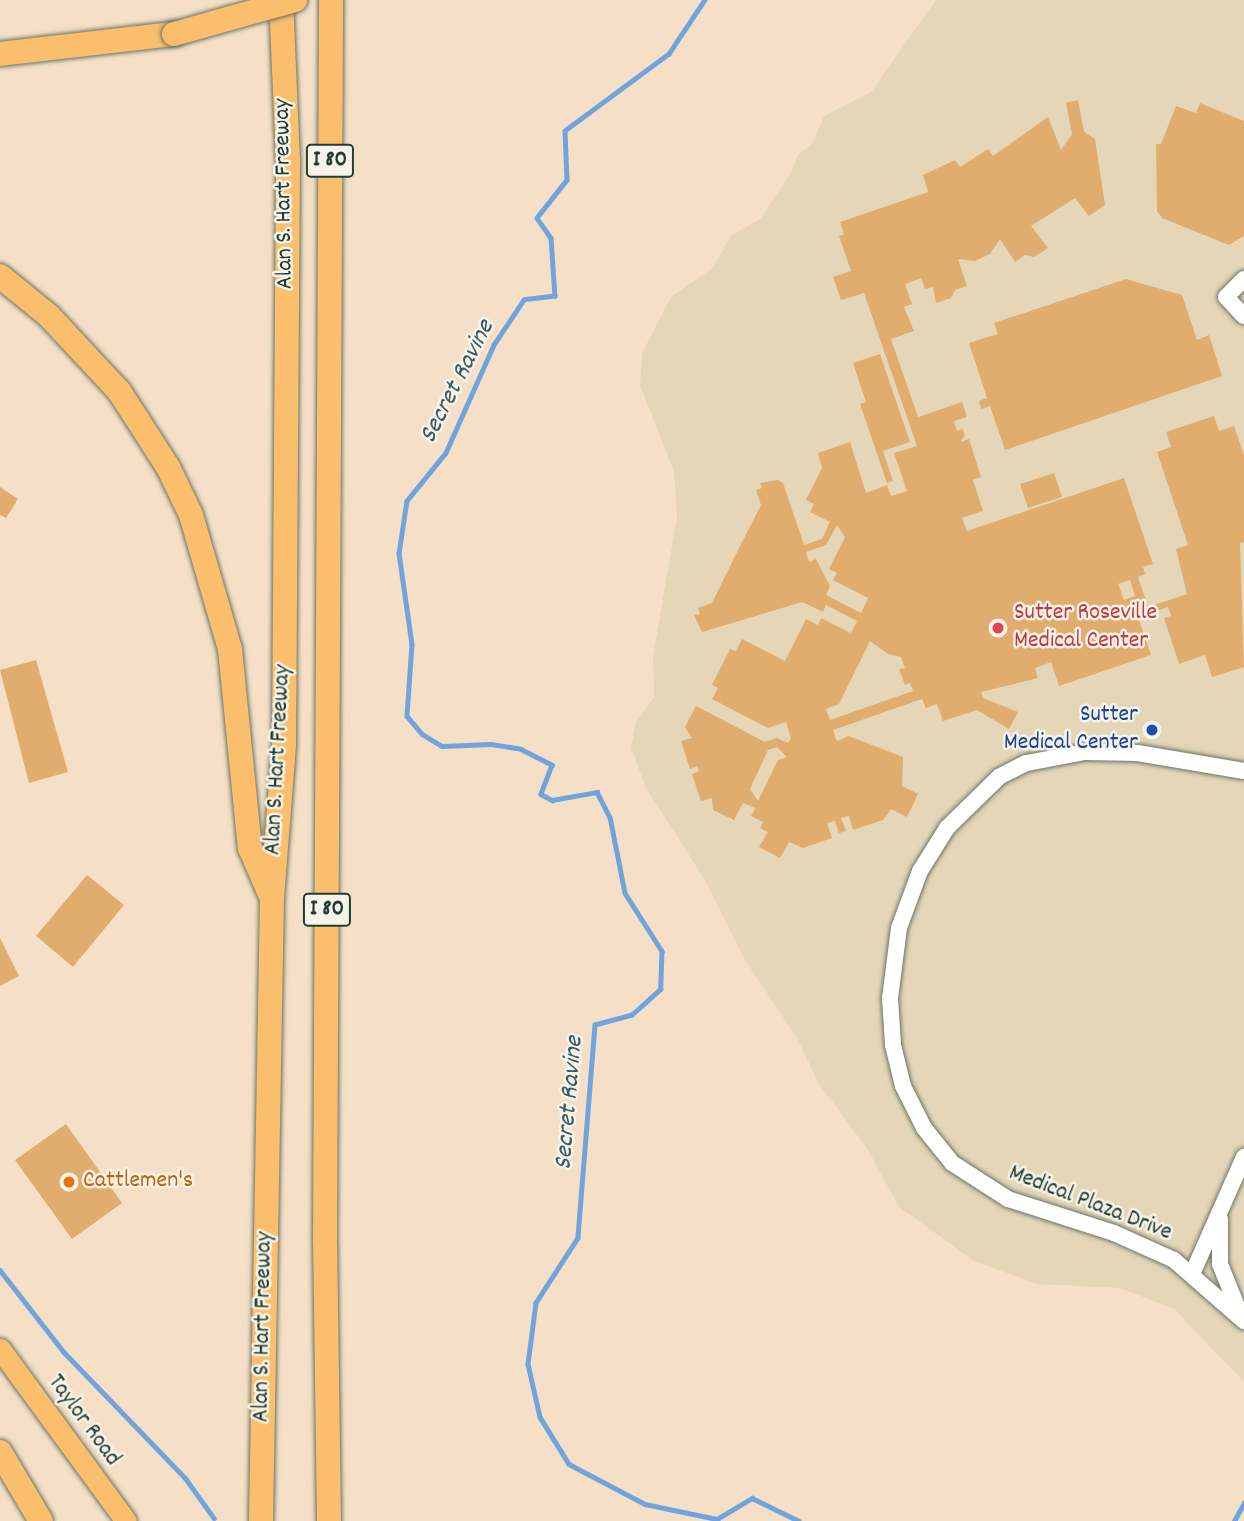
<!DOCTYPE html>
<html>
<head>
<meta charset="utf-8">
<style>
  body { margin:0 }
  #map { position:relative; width:1244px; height:1521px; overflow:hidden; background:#f5e0c7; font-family:Dekko,sans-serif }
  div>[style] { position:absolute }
  .built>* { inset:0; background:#e5d6b7 }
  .stream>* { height:4.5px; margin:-2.25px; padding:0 2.25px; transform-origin:2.25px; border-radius:2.25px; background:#71a4dd }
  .building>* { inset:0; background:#e0ad6f }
  .roads { filter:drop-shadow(0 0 2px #6a7667) drop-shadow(0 0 2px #6a7667) }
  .minor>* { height:16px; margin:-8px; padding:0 8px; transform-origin:8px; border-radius:8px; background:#fff }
  .major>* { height:21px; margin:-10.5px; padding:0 10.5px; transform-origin:10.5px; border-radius:10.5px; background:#fabe6d }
  .highway>* { height:24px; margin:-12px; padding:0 12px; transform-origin:12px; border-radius:12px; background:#fabe6d }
  .bridges { filter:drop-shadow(0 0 2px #6a7667) drop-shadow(0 0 2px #6a7667) }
  .highway-bridge>* { height:24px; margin:-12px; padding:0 12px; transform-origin:12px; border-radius:12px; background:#fabe6d }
  .dots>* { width:19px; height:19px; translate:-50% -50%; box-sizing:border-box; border:4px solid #f7f3e8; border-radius:50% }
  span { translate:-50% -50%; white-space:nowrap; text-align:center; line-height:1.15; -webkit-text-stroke:5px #f7f3e8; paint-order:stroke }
  .shield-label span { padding:2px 5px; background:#f7f3e8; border:2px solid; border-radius:5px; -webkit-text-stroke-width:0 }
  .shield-label { font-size:23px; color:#1f3d34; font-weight:700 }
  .street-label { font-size:24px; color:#1f3d34 }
  .health-label { font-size:24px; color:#be3a42 }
  .left { translate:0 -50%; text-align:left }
  .transit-label { font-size:24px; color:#164399 }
  .right { translate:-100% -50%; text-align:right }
  .food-label { font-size:24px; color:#c56008 }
  .water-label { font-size:26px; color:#385c67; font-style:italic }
</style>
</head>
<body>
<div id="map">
  <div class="built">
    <i style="clip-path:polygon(936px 0,1244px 0,1244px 1382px,1174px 1309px,1120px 1288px,1037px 1284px,974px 1261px,899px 1207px,868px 1150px,819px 1084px,797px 1038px,745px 960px,705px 880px,646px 788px,631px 748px,636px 722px,654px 697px,653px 656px,677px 517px,674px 472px,640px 385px,642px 353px,671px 297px,711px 269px,732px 235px,760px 219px,792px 171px,797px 156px,813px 143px,824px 116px,871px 92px)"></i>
  </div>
  <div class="stream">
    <i style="left:705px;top:0;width:65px;rotate:123.7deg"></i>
    <i style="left:669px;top:54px;width:129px;rotate:143.5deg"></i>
    <i style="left:565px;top:131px;width:49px;rotate:87.7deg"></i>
    <i style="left:567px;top:180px;width:48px;rotate:128.3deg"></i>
    <i style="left:537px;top:218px;width:24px;rotate:55deg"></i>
    <i style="left:551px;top:238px;width:58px;rotate:86.1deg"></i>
    <i style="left:555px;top:296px;width:31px;rotate:173deg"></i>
    <i style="left:524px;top:300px;width:54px;rotate:123.7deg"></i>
    <i style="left:494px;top:345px;width:118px;rotate:114deg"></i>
    <i style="left:446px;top:453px;width:62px;rotate:129.1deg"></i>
    <i style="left:407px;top:501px;width:53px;rotate:98.7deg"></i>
    <i style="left:399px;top:553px;width:92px;rotate:81.9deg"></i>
    <i style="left:412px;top:644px;width:72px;rotate:94deg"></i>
    <i style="left:407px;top:716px;width:23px;rotate:50deg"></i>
    <i style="left:422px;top:734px;width:23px;rotate:31deg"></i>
    <i style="left:442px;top:746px;width:49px;rotate:-2.3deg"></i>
    <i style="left:491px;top:744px;width:30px;rotate:9deg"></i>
    <i style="left:521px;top:749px;width:35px;rotate:27deg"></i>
    <i style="left:552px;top:765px;width:31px;rotate:111deg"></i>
    <i style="left:541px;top:794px;width:13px;rotate:29deg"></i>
    <i style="left:552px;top:800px;width:46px;rotate:-10.1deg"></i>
    <i style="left:597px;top:792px;width:28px;rotate:63deg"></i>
    <i style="left:610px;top:817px;width:77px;rotate:78.8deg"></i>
    <i style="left:625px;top:893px;width:69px;rotate:57.5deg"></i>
    <i style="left:662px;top:951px;width:38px;rotate:92deg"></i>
    <i style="left:661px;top:989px;width:39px;rotate:138deg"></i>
    <i style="left:632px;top:1015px;width:38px;rotate:165deg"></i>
    <i style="left:595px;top:1025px;width:214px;rotate:94.6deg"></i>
    <i style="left:578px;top:1238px;width:77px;rotate:122.9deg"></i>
    <i style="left:536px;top:1303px;width:62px;rotate:97.5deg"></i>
    <i style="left:528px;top:1364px;width:54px;rotate:77.2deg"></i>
    <i style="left:540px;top:1417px;width:55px;rotate:58.3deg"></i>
    <i style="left:569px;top:1464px;width:86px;rotate:27.8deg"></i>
    <i style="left:645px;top:1504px;width:74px;rotate:11.8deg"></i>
    <i style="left:717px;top:1519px;width:41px;rotate:-31deg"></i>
    <i style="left:752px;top:1498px;width:52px;rotate:26.1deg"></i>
    <i style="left:0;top:1270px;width:103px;rotate:52.1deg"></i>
    <i style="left:63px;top:1351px;width:178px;rotate:46.1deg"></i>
    <i style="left:186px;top:1479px;width:48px;rotate:54.3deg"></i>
    <i style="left:1234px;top:1521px;width:21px;rotate:-61deg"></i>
  </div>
  <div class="building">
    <i style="clip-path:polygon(evenodd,1078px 100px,1084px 132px,1095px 139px,1105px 205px,1089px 216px,1075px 198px,1031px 226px,1048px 248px,1034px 257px,1025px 255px,1015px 262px,1000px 239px,990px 254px,975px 261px,958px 259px,967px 286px,955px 290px,951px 298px,936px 303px,933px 287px,925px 289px,921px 278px,905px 284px,912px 304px,904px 307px,914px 331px,891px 339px,918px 417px,962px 402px,967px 417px,954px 421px,957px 431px,963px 429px,965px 436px,960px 442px,969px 439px,981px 477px,973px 480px,983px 511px,962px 518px,967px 531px,1124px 478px,1153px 564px,1143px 567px,1145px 574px,1138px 577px,1148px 607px,1187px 594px,1176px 549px,1188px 545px,1157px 452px,1171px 447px,1166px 432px,1214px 416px,1219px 431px,1234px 426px,1244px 455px,1244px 542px,1240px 543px,1244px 667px,1212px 677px,1205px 655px,1179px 664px,1164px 618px,1171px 616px,1168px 607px,1138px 617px,1151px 655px,1059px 686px,1051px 662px,1035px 668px,1038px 678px,981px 692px,983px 698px,1018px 712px,1009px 729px,977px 710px,943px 721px,937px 704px,926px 708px,922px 699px,833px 730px,837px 741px,849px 736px,903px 757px,902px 786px,918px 794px,907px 817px,891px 809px,883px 820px,853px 830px,849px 816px,841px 818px,846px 831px,839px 833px,835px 821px,827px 823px,832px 838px,803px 848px,789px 842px,780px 858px,759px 847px,768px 832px,760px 828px,763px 822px,751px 816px,755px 808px,743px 803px,734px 820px,713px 810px,712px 798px,701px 801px,692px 774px,699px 771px,697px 766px,690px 769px,681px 741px,692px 738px,685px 727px,696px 706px,765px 742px,777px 738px,788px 743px,791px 738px,786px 722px,768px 728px,712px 699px,718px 688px,712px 685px,730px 649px,736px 651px,742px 639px,785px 661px,806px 619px,818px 625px,821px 618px,851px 633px,857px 621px,826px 605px,823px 612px,802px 602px,702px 632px,694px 615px,700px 614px,698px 608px,712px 603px,739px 548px,761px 505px,756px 490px,762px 488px,760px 483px,778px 480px,783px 483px,804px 545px,822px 539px,830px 522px,810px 512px,814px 504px,806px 500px,822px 468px,818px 453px,850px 442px,866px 493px,887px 485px,891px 496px,907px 491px,894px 453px,917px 446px,864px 293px,841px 300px,833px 277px,851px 271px,839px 236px,844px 234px,840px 222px,928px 192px,923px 175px,955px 160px,960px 167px,988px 149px,993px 156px,1048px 117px,1061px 150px,1072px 134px,1066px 103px,1078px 100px,837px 525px,845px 537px,829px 569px,837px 573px,833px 580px,868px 598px,861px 613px,826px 595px,830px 586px,816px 559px,809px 562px,806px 552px,826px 545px,837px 525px,1078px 100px,1130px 580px,1135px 596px,1124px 600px,1118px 584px,1130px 580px,1078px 100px,870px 641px,888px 654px,901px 657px,905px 668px,899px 669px,905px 685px,910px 683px,913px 691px,830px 720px,826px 709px,839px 704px,870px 641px,1078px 100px,777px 747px,787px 757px,778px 760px,758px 801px,750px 789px,768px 750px,777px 747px)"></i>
    <i style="clip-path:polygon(1200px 103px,1244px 121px,1244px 236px,1229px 245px,1162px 218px,1157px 211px,1156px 144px,1161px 144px,1176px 106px,1196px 113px)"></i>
    <i style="clip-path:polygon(1126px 279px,1182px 295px,1197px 340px,1209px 335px,1222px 376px,1005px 450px,990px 406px,981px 409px,979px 401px,987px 398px,969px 343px,998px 334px,994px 323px)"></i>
    <i style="clip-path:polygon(880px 354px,910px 442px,883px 451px,893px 481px,887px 483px,860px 404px,866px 402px,853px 363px)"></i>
    <i style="clip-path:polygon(1054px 473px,1062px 497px,1028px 508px,1020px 484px)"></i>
    <i style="clip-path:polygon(0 487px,18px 499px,6px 518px,0 515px)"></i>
    <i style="clip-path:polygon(36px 660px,68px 772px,29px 783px,0 670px)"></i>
    <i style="clip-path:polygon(87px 875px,124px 905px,73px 967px,36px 936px)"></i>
    <i style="clip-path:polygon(0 938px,19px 976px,0 986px)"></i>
    <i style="clip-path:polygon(66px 1124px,122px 1203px,72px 1239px,15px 1160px)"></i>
  </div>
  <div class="roads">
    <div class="minor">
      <i style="left:1244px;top:279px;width:25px;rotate:135deg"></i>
      <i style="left:1226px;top:297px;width:26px;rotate:47deg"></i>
      <i style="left:1244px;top:771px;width:108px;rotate:-170.4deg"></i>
      <i style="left:1138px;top:753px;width:53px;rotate:-178.9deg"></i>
      <i style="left:1085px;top:752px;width:60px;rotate:169.4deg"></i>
      <i style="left:1026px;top:763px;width:30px;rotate:153deg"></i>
      <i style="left:999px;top:777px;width:73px;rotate:135.6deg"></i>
      <i style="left:947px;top:828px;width:51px;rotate:122.1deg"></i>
      <i style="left:920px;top:871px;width:61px;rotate:110.2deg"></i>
      <i style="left:899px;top:928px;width:71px;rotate:97.3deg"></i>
      <i style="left:890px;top:998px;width:47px;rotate:86.3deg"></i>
      <i style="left:893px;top:1045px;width:42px;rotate:76.3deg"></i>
      <i style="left:903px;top:1086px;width:47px;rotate:63.4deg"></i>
      <i style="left:924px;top:1128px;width:45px;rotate:51.3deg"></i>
      <i style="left:952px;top:1163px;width:67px;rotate:32.7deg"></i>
      <i style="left:1008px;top:1199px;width:111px;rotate:17.8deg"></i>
      <i style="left:1114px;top:1233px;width:66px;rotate:24.2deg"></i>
      <i style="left:1174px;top:1260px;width:93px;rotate:41.1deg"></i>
      <i style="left:1220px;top:1219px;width:45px;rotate:90deg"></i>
      <i style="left:1220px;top:1264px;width:48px;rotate:68.2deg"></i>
      <i style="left:1193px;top:1272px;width:126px;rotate:-66.1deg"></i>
    </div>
    <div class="major">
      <i style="left:0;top:1349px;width:213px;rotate:53.8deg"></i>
    </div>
    <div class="highway">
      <i style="left:0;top:54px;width:175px;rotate:-6.6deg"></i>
      <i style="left:0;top:276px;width:63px;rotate:39.2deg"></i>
      <i style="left:49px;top:316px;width:103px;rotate:47deg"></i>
      <i style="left:119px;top:391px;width:90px;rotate:57.2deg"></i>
      <i style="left:168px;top:467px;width:53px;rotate:64.4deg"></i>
      <i style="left:191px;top:515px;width:140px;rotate:73.8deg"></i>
      <i style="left:230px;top:649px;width:200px;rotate:84.3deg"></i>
      <i style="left:250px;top:848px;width:50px;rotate:66.5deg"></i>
      <i style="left:0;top:1452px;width:80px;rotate:59.3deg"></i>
      <i style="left:261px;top:1521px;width:623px;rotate:-88.99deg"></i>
      <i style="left:272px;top:898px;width:154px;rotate:-85.5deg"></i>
      <i style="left:284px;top:744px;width:584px;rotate:-89.61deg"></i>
      <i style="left:288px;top:160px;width:160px;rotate:-92.5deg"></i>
      <i style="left:329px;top:1521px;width:279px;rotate:-90.8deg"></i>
      <i style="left:325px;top:1242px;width:1242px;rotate:-89.72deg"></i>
    </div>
  </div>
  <div class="bridges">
    <div class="highway-bridge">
      <i style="left:174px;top:34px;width:126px;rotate:-15.7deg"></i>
    </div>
  </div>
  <div class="dots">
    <i style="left:998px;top:628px;background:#e0444e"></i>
    <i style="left:1152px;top:730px;background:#1a4fb4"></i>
    <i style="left:69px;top:1182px;background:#e8710a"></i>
  </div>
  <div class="shield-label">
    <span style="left:330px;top:161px">I 80</span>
    <span style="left:327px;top:910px">I 80</span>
  </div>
  <div class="street-label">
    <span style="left:285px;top:194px;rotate:-91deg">Alan S. Hart Freeway</span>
    <span style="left:279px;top:760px;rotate:-87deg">Alan S. Hart Freeway</span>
    <span style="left:1090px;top:1204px;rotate:21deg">Medical Plaza Drive</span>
    <span style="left:264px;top:1327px;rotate:-89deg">Alan S. Hart Freeway</span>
    <span style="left:83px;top:1421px;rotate:54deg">Taylor Road</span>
  </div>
  <div class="health-label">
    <span class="left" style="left:1014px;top:628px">Sutter Roseville<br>Medical Center</span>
  </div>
  <div class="transit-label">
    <span class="right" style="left:1138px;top:730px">Sutter<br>Medical Center</span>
  </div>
  <div class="food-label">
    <span class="left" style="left:83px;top:1182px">Cattlemen's</span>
  </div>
  <div class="water-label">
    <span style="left:458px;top:382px;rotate:-63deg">Secret Ravine</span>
    <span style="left:570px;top:1103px;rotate:-85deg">Secret Ravine</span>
  </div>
</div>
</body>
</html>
